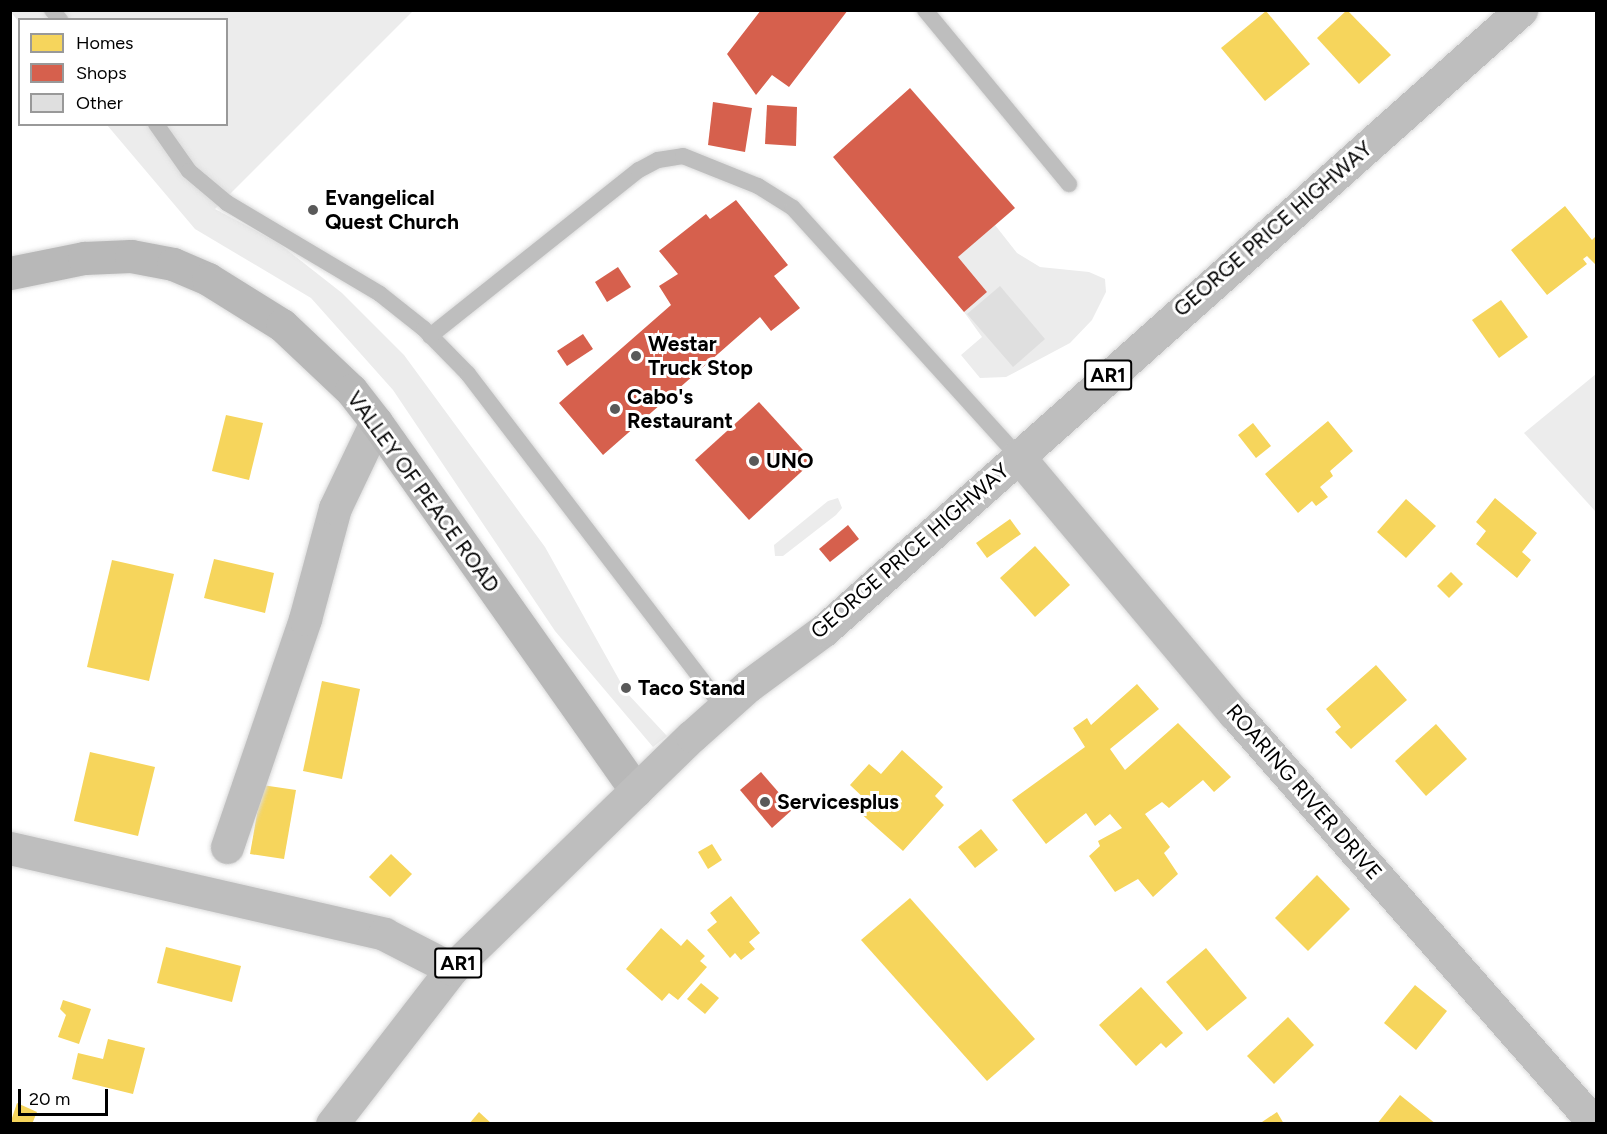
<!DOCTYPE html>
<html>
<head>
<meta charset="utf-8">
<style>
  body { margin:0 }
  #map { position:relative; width:1607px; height:1134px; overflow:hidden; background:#fff; font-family:Figtree,sans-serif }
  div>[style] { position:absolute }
  .green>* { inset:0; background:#ececec }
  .homes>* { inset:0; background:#f6d55c }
  .shops>* { inset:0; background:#d6604d }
  .building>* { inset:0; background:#dfdfdf }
  .roads { filter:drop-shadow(0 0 2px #dbdbdb) drop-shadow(0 0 2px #dbdbdb) }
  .lane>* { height:16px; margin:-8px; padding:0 8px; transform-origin:8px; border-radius:8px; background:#bebebe }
  .street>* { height:33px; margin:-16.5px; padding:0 16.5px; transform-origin:16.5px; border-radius:16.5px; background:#bebebe }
  .secondary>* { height:33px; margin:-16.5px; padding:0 16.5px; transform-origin:16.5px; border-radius:16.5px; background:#b8b8b8 }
  .highway>* { height:33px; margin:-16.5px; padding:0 16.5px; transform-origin:16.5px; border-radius:16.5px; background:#bebebe }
  .dots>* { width:16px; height:16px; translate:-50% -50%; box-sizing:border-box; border:3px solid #fff; border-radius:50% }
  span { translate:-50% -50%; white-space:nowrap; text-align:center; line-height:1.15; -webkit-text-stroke:6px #fff; paint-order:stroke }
  .shield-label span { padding:2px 4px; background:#fff; border:2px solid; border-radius:4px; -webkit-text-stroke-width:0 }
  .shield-label { font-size:20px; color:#000; font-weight:700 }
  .poi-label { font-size:21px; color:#000; font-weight:700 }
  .left { translate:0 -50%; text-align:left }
  .street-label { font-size:21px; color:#000 }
  .frame { position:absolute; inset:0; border:12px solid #000; pointer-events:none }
  .legend { position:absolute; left:18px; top:18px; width:210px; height:108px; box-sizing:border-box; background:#fff; border:2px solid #999; margin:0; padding:8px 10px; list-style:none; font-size:18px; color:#000 }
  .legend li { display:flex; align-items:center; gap:12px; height:30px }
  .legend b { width:30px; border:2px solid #999 }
  .scale { position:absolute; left:18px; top:1089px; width:90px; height:27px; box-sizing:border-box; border:3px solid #000; border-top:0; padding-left:8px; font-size:18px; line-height:21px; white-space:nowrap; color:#000; -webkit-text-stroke:4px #fff; paint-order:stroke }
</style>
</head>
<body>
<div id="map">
  <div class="green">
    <i style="clip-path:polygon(10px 11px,413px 11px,215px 209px,277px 242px,342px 293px,404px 355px,545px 547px,626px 692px,667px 736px,653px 747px,555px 631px,393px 390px,311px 298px,195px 229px,107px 125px,226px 124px,226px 20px,19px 22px)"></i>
    <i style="clip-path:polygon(995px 225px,1017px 253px,1040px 267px,1089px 272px,1105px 279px,1106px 292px,1092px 320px,1070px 343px,1006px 377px,980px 378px,961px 355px,982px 337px,964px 312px,987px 292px,958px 257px)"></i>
    <i style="clip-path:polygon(1596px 374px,1596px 512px,1524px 433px)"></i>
    <i style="clip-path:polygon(838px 498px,842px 508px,836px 515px,783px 556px,775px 556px,774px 545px,828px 501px)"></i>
  </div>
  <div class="homes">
    <i style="clip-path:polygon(1347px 10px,1391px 55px,1359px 84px,1317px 38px)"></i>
    <i style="clip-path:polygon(1266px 11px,1310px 64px,1265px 101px,1221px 48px)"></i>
    <i style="clip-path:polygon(1565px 206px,1592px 240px,1596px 236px,1596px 265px,1587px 256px,1583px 259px,1587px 264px,1547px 295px,1511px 250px)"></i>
    <i style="clip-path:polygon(1501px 300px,1528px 337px,1499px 358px,1472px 320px)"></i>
    <i style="clip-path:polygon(226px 415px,263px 423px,249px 480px,212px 471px)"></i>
    <i style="clip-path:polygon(1328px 421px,1353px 451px,1330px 471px,1333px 476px,1320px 487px,1328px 497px,1316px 506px,1312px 501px,1298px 513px,1265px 474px)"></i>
    <i style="clip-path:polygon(1253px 423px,1271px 446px,1256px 458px,1238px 435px)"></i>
    <i style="clip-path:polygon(1495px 498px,1537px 533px,1522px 552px,1531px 560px,1517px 578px,1476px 544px,1486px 531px,1476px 522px)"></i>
    <i style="clip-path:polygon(1406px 499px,1436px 526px,1406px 558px,1377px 532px)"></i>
    <i style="clip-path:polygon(1010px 519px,1021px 534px,987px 558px,976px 543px)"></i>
    <i style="clip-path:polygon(1035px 546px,1070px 585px,1035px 617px,1000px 578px)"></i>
    <i style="clip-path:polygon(214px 559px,274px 573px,265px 613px,204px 598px)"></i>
    <i style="clip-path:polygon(112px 560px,174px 574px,149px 681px,87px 667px)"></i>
    <i style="clip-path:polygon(1451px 572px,1463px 584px,1449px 598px,1437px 586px)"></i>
    <i style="clip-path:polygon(1376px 665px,1407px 700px,1351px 749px,1335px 732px,1341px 727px,1326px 709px)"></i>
    <i style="clip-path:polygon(322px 681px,360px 689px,342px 779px,303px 771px)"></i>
    <i style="clip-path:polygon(1137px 684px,1159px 709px,1110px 749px,1125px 770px,1178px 723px,1231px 777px,1214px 792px,1203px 780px,1169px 808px,1162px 802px,1145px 814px,1170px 847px,1164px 853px,1178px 874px,1153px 897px,1138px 879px,1115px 892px,1089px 856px,1100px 846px,1098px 841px,1122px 828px,1110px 814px,1095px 826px,1086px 813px,1046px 844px,1012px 800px,1085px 747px,1073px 728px,1087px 718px,1091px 725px)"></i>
    <i style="clip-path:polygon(1436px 724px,1467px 759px,1426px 796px,1395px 761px)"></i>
    <i style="clip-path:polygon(902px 750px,943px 787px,935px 796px,944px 805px,903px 851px,858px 811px,867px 801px,850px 785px,869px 764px,881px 774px)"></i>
    <i style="clip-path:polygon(90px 752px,155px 767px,138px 836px,74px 821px)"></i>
    <i style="clip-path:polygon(262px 785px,296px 790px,284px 859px,250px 854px)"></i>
    <i style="clip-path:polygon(981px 829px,998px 850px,975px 868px,958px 847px)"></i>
    <i style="clip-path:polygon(712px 844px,722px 860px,708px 869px,698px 852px)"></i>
    <i style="clip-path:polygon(391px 854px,412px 874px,390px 897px,369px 877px)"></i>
    <i style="clip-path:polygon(1317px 875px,1350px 909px,1308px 951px,1275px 918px)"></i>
    <i style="clip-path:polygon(731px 896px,760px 933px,749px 942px,755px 949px,741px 960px,735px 953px,730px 958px,707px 930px,717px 922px,710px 913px)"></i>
    <i style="clip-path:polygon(910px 898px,1035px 1039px,987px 1081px,861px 940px)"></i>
    <i style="clip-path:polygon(661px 928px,681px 946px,687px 939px,705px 956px,700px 961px,707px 967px,678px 1000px,669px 993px,662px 1001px,626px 969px)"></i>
    <i style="clip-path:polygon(166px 947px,241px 966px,232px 1002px,157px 983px)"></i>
    <i style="clip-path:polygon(1206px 948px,1247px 998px,1207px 1031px,1166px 982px)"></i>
    <i style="clip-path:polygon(701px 983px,719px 998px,705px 1014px,687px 999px)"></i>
    <i style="clip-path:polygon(1415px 985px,1447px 1011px,1416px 1050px,1384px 1023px)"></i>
    <i style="clip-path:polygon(1141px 987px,1183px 1033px,1166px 1048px,1161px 1043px,1136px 1066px,1099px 1025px)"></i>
    <i style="clip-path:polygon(63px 1000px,91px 1009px,79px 1044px,58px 1037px,66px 1015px,60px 1009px)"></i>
    <i style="clip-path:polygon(1288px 1017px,1314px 1045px,1274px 1084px,1247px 1056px)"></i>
    <i style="clip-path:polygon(108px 1039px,145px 1048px,133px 1094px,72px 1079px,78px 1053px,103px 1059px)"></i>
    <i style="clip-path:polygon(1400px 1095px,1436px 1124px,1377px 1124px)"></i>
    <i style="clip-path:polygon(17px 1103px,37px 1112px,32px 1124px,10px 1124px)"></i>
    <i style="clip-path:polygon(479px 1112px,492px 1124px,469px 1124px)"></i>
    <i style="clip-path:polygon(1277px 1112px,1284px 1124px,1259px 1124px)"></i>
  </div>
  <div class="shops">
    <i style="clip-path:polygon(761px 10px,848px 10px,789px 87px,772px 75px,756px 95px,727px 54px)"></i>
    <i style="clip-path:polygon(910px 88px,1015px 208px,958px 257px,987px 292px,964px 312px,833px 157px)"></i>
    <i style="clip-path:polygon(713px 102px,752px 108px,745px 152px,708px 145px)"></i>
    <i style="clip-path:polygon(767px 105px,797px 107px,796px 146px,765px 144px)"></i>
    <i style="clip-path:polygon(736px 200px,788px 265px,774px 276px,800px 308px,771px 331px,760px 317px,603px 455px,559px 403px,671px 305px,659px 286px,678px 274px,659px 251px,706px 214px,710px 219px)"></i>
    <i style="clip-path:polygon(618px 267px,631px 287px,607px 302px,595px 282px)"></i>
    <i style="clip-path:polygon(583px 334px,593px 349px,567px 366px,557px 351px)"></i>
    <i style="clip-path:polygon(759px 402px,813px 461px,749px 520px,695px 460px)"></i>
    <i style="clip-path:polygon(848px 525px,859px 539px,830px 562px,819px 549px)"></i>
    <i style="clip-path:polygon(761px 772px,793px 809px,772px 828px,740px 790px)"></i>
  </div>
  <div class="building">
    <i style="clip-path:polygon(1000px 286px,1045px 339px,1013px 367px,967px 314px)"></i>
  </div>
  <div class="roads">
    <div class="lane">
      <i style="left:52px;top:10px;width:13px;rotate:51deg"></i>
      <i style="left:925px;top:10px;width:226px;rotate:50.4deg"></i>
      <i style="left:156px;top:124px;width:57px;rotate:54.9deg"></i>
      <i style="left:189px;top:171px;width:50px;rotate:40.1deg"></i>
      <i style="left:227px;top:203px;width:178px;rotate:30.7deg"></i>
      <i style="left:380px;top:294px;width:56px;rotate:38.5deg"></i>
      <i style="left:424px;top:329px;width:63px;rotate:45.6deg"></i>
      <i style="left:468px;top:374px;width:420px;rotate:52.6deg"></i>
      <i style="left:430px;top:336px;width:267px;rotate:-38.5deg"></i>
      <i style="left:639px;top:170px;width:21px;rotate:-28deg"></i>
      <i style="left:658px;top:160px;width:25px;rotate:-9deg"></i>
      <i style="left:683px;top:156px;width:81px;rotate:21.8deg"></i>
      <i style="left:758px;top:186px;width:41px;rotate:32.2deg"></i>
      <i style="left:793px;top:208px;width:335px;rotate:47.8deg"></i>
    </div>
    <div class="street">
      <i style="left:1018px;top:456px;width:336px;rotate:50deg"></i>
      <i style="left:1234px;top:713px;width:547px;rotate:48.71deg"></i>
      <i style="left:227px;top:847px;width:241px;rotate:-71.1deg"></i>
      <i style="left:305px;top:619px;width:115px;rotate:-74.9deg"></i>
      <i style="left:335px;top:508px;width:95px;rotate:-64.5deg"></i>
      <i style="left:10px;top:848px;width:384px;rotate:12.9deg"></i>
      <i style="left:384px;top:934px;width:76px;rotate:27.2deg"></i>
    </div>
    <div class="secondary">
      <i style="left:10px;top:273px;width:76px;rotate:-11.5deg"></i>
      <i style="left:84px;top:258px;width:47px;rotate:-2.4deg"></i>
      <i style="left:131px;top:256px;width:43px;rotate:10.8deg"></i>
      <i style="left:173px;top:264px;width:38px;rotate:23deg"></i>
      <i style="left:208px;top:279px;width:87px;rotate:31.9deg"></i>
      <i style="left:282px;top:325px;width:95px;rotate:43.3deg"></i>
      <i style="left:351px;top:390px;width:41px;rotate:52deg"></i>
      <i style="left:376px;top:422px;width:451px;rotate:54.8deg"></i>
    </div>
    <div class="highway">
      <i style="left:332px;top:1124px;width:196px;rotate:-52.3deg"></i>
      <i style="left:452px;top:969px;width:334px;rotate:-44.2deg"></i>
      <i style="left:692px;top:736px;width:75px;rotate:-41.8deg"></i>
      <i style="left:748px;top:686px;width:94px;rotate:-36.4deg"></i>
      <i style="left:824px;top:630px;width:933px;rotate:-41.65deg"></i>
    </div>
  </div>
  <div class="dots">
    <i style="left:313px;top:210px;background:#595959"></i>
    <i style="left:636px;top:356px;background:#595959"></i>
    <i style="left:615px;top:409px;background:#595959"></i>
    <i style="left:754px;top:461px;background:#595959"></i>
    <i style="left:626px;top:688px;background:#595959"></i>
    <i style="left:765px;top:802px;background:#595959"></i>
  </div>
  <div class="shield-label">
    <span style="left:1108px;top:375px">AR1</span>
    <span style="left:458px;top:963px">AR1</span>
  </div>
  <div class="poi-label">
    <span class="left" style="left:325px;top:210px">Evangelical<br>Quest Church</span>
    <span class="left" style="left:648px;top:356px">Westar<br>Truck Stop</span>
    <span class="left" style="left:627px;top:409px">Cabo's<br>Restaurant</span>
    <span class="left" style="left:766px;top:461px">UNO</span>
    <span class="left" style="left:638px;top:688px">Taco Stand</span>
    <span class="left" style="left:777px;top:802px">Servicesplus</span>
  </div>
  <div class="street-label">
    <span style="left:1273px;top:229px;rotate:-41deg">GEORGE PRICE HIGHWAY</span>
    <span style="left:423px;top:492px;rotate:54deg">VALLEY OF PEACE ROAD</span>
    <span style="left:910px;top:551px;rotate:-41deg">GEORGE PRICE HIGHWAY</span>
    <span style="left:1304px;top:792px;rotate:49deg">ROARING RIVER DRIVE</span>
  </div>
  <div class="frame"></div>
  <ul class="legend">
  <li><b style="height:16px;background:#f6d55c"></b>Homes</li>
  <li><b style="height:16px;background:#d6604d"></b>Shops</li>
  <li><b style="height:16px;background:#dfdfdf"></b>Other</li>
  </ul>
  <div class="scale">20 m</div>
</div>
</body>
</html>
